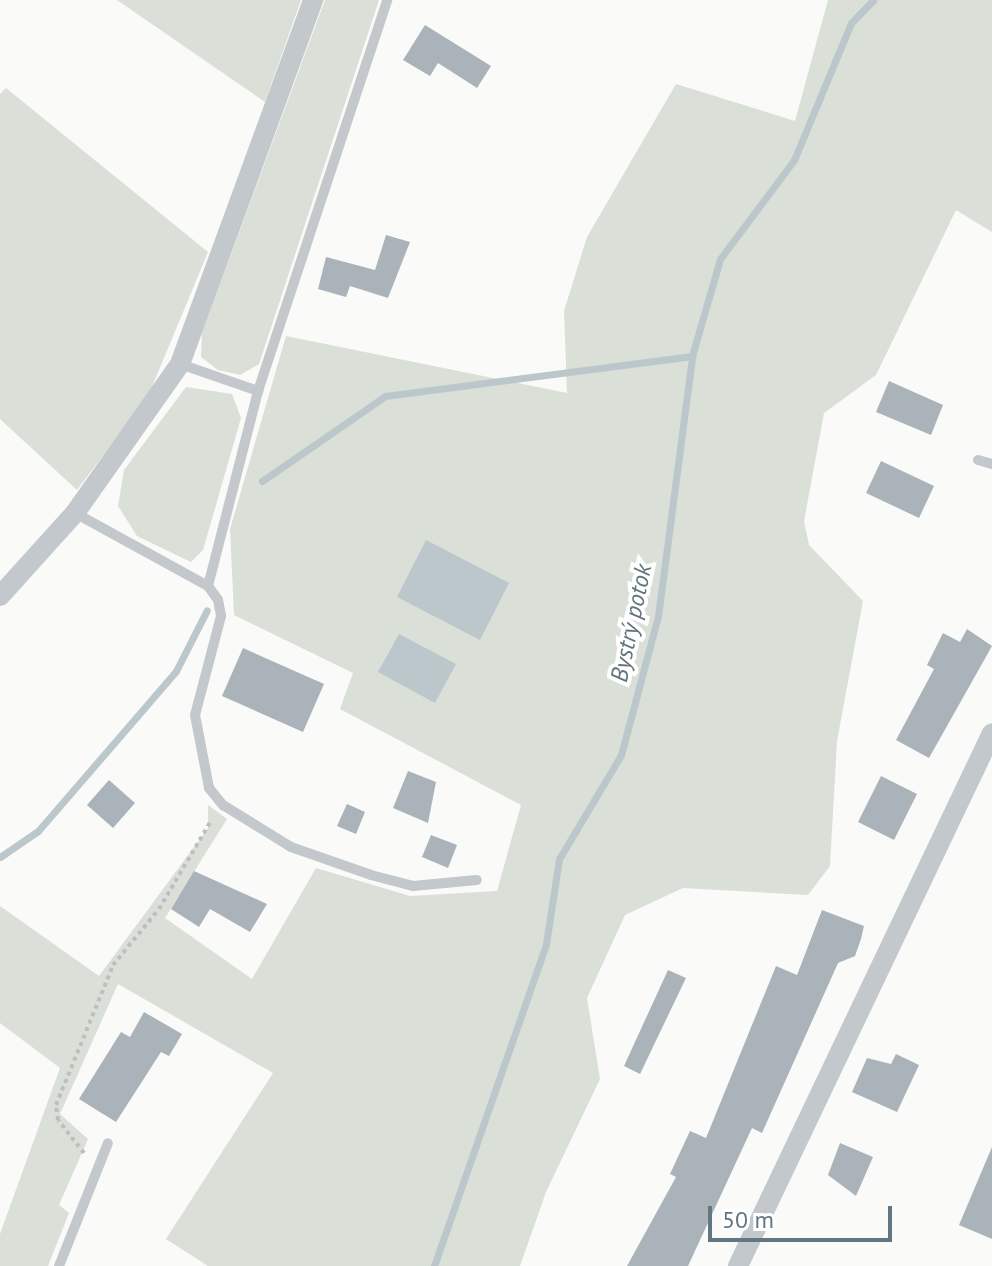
<!DOCTYPE html>
<html>
<head>
<meta charset="utf-8">
<style>
  body { margin:0 }
  #map { position:relative; width:992px; height:1266px; overflow:hidden; background:#fafaf8; font-family:"PT Sans",sans-serif }
  div>[style] { position:absolute }
  .green>* { inset:0; background:#dadfd7 }
  .water>* { inset:0; background:#bbc7cb }
  .stream>* { height:7px; margin:-3.5px; padding:0 3.5px; transform-origin:3.5px; border-radius:3.5px; background:#bbc7cb }
  .building>* { inset:0; background:#aab3b9 }
  .path>* { height:4px; margin-top:-2px; transform-origin:0; background:repeating-linear-gradient(90deg,#bbbfc2 0 4px,transparent 0 8px) }
  .lane>* { height:10px; margin:-5px; padding:0 5px; transform-origin:5px; border-radius:5px; background:#c3c8cc }
  .street>* { height:20px; margin:-10px; padding:0 10px; transform-origin:10px; border-radius:10px; background:#c3c8cc }
  span { translate:-50% -50%; white-space:nowrap; text-align:center; line-height:1.15; -webkit-text-stroke:8px #fff; paint-order:stroke }
  .water-label { font-size:24px; color:#60757c; font-style:italic }
  .scale { position:absolute; left:708px; top:1206px; width:184px; height:36px; box-sizing:border-box; border:4px solid #657683; border-top:0; padding-left:10px; font-size:24px; line-height:28px; white-space:nowrap; color:#657683; -webkit-text-stroke:6px #fff; paint-order:stroke }
</style>
</head>
<body>
<div id="map">
  <div class="green">
    <i style="clip-path:polygon(117px 0,301px 0,265px 102px)"></i>
    <i style="clip-path:polygon(325px 0,379px 0,259px 364px,240px 375px,218px 370px,201px 357px,202px 333px)"></i>
    <i style="clip-path:polygon(828px 0,992px 0,992px 232px,956px 210px,876px 375px,824px 413px,804px 521px,809px 545px,863px 601px,837px 741px,830px 866px,808px 895px,683px 888px,625px 915px,587px 998px,600px 1079px,546px 1192px,520px 1266px,208px 1266px,166px 1239px,273px 1073px,118px 984px,60px 1114px,88px 1139px,59px 1205px,69px 1213px,48px 1266px,0 1266px,0 1234px,60px 1068px,0 1023px,0 906px,99px 976px,208px 828px,208px 805px,227px 819px,165px 918px,252px 979px,316px 868px,410px 896px,497px 891px,521px 805px,340px 709px,353px 673px,234px 615px,230px 529px,286px 336px,567px 393px,564px 311px,587px 237px,676px 84px,795px 121px)"></i>
    <i style="clip-path:polygon(6px 88px,208px 252px,149px 394px,77px 490px,0 419px,0 94px)"></i>
    <i style="clip-path:polygon(186px 387px,232px 394px,241px 418px,203px 550px,191px 562px,137px 536px,118px 506px,124px 470px)"></i>
  </div>
  <div class="water">
    <i style="clip-path:polygon(426px 540px,509px 583px,480px 640px,397px 597px)"></i>
    <i style="clip-path:polygon(399px 634px,456px 664px,435px 703px,378px 672px)"></i>
  </div>
  <div class="stream">
    <i style="left:262px;top:481px;width:150px;rotate:-34.6deg"></i>
    <i style="left:385px;top:396px;width:310px;rotate:-7.4deg"></i>
    <i style="left:0;top:857px;width:46px;rotate:-34.4deg"></i>
    <i style="left:38px;top:831px;width:211px;rotate:-49.2deg"></i>
    <i style="left:176px;top:671px;width:68px;rotate:-63.1deg"></i>
    <i style="left:434px;top:1266px;width:341px;rotate:-70.8deg"></i>
    <i style="left:546px;top:944px;width:86px;rotate:-81.3deg"></i>
    <i style="left:559px;top:859px;width:121px;rotate:-59.2deg"></i>
    <i style="left:621px;top:755px;width:144px;rotate:-75.1deg"></i>
    <i style="left:658px;top:616px;width:262px;rotate:-82.5deg"></i>
    <i style="left:692px;top:356px;width:101px;rotate:-73.9deg"></i>
    <i style="left:720px;top:259px;width:124px;rotate:-53.2deg"></i>
    <i style="left:794px;top:160px;width:148px;rotate:-67.4deg"></i>
    <i style="left:851px;top:23px;width:32px;rotate:-46deg"></i>
  </div>
  <div class="building">
    <i style="clip-path:polygon(425px 25px,491px 66px,477px 88px,438px 63px,430px 76px,403px 60px)"></i>
    <i style="clip-path:polygon(386px 235px,410px 242px,388px 298px,350px 286px,346px 297px,318px 289px,326px 257px,375px 270px)"></i>
    <i style="clip-path:polygon(889px 381px,943px 405px,931px 435px,876px 412px)"></i>
    <i style="clip-path:polygon(881px 461px,934px 486px,919px 518px,866px 493px)"></i>
    <i style="clip-path:polygon(967px 629px,992px 646px,929px 758px,896px 740px,934px 669px,927px 665px,943px 633px,960px 642px)"></i>
    <i style="clip-path:polygon(243px 648px,324px 684px,303px 732px,222px 696px)"></i>
    <i style="clip-path:polygon(408px 771px,436px 782px,428px 823px,393px 808px)"></i>
    <i style="clip-path:polygon(881px 776px,917px 794px,894px 840px,858px 822px)"></i>
    <i style="clip-path:polygon(109px 780px,135px 803px,113px 828px,87px 805px)"></i>
    <i style="clip-path:polygon(347px 804px,365px 812px,356px 834px,337px 826px)"></i>
    <i style="clip-path:polygon(431px 835px,457px 845px,448px 868px,422px 857px)"></i>
    <i style="clip-path:polygon(194px 871px,267px 904px,250px 932px,210px 909px,199px 927px,171px 909px)"></i>
    <i style="clip-path:polygon(822px 910px,864px 926px,861px 939px,855px 956px,838px 963px,762px 1133px,752px 1128px,688px 1266px,627px 1266px,676px 1177px,670px 1174px,690px 1131px,706px 1138px,776px 966px,797px 975px)"></i>
    <i style="clip-path:polygon(668px 970px,686px 978px,640px 1074px,624px 1066px)"></i>
    <i style="clip-path:polygon(144px 1012px,182px 1034px,169px 1056px,161px 1052px,116px 1122px,79px 1099px,121px 1032px,130px 1037px)"></i>
    <i style="clip-path:polygon(896px 1054px,919px 1065px,897px 1112px,852px 1092px,867px 1058px,891px 1064px)"></i>
    <i style="clip-path:polygon(840px 1143px,873px 1157px,856px 1196px,828px 1175px)"></i>
    <i style="clip-path:polygon(992px 1147px,992px 1239px,959px 1225px)"></i>
  </div>
  <div class="path">
    <i style="left:84px;top:1153px;width:42px;rotate:-128.2deg"></i>
    <i style="left:58px;top:1120px;width:15px;rotate:-98deg"></i>
    <i style="left:56px;top:1105px;width:151px;rotate:-67.8deg"></i>
    <i style="left:113px;top:965px;width:72px;rotate:-50.6deg"></i>
    <i style="left:159px;top:909px;width:104px;rotate:-59.5deg"></i>
  </div>
  <div class="lane">
    <i style="left:180px;top:364px;width:83px;rotate:19.1deg"></i>
    <i style="left:978px;top:460px;width:15px;rotate:16deg"></i>
    <i style="left:75px;top:513px;width:152px;rotate:28.8deg"></i>
    <i style="left:208px;top:586px;width:17px;rotate:54deg"></i>
    <i style="left:218px;top:600px;width:16px;rotate:79deg"></i>
    <i style="left:221px;top:616px;width:102px;rotate:104.7deg"></i>
    <i style="left:195px;top:715px;width:74px;rotate:79.1deg"></i>
    <i style="left:209px;top:788px;width:22px;rotate:51deg"></i>
    <i style="left:223px;top:805px;width:80px;rotate:31.7deg"></i>
    <i style="left:291px;top:847px;width:85px;rotate:19.3deg"></i>
    <i style="left:371px;top:875px;width:43px;rotate:14.7deg"></i>
    <i style="left:413px;top:886px;width:64px;rotate:-5.4deg"></i>
    <i style="left:208px;top:586px;width:201px;rotate:-75.6deg"></i>
    <i style="left:258px;top:391px;width:412px;rotate:-71.7deg"></i>
    <i style="left:59px;top:1266px;width:132px;rotate:-68.3deg"></i>
  </div>
  <div class="street">
    <i style="left:0;top:596px;width:112px;rotate:-47.9deg"></i>
    <i style="left:75px;top:513px;width:182px;rotate:-54.8deg"></i>
    <i style="left:180px;top:364px;width:388px;rotate:-69.9deg"></i>
    <i style="left:738px;top:1266px;width:590px;rotate:-64.52deg"></i>
  </div>
  <div class="water-label">
    <span style="left:631px;top:623px;rotate:-78deg">Bystrý potok</span>
  </div>
  <div class="scale">50 m</div>
</div>
</body>
</html>
